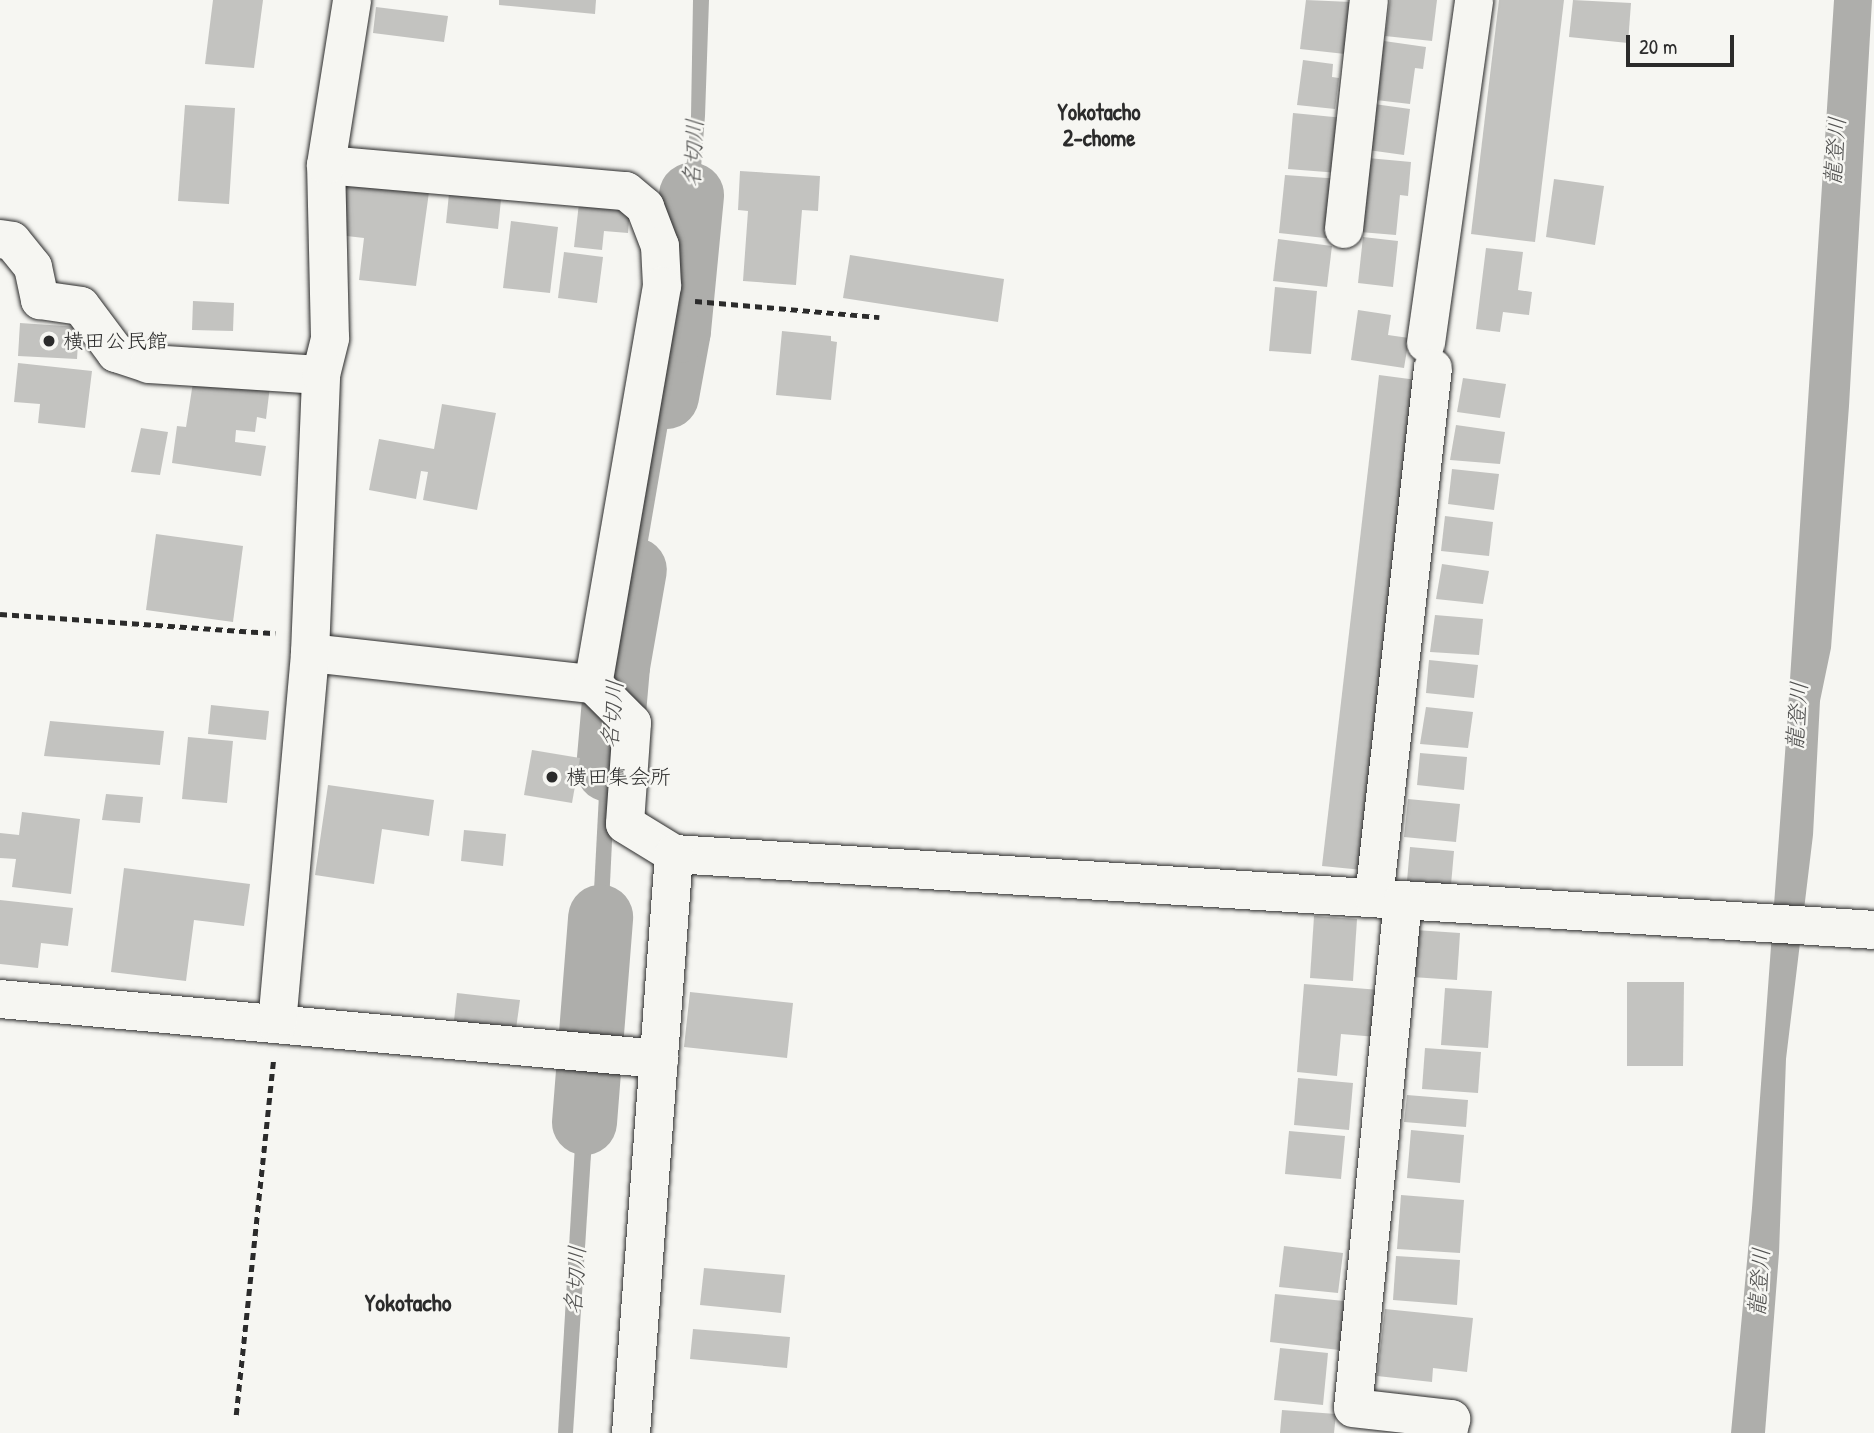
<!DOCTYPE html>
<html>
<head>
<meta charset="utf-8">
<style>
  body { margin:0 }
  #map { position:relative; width:1874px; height:1433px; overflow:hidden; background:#f6f6f2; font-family:"Patrick Hand","Klee One",sans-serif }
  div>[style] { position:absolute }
  .water>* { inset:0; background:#aeaeab }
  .river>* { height:65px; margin:-32.5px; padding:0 32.5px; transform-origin:32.5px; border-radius:32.5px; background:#aeaeab }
  .building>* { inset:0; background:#c3c3c0 }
  .path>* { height:4.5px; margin-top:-2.25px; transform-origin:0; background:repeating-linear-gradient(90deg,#2b2b2b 0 7px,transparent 0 12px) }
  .roads { filter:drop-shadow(0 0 2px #2b2b2b) drop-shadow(0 0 2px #2b2b2b) }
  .minor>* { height:38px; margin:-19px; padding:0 19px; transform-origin:19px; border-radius:19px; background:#f6f6f2 }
  .dots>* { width:19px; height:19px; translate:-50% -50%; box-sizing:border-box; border:4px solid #f6f6f2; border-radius:50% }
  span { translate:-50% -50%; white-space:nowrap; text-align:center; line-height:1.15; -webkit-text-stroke:5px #f6f6f2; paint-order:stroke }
  .poi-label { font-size:21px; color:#2b2b2b }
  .left { translate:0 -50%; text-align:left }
  .neighbourhood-label { font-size:23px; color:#2b2b2b; font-weight:700 }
  .water-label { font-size:23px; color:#525251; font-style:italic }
  .quarter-label { font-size:24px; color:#2b2b2b; font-weight:700 }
  .scale { position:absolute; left:1626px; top:35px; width:108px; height:32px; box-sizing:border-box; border:4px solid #2b2b2b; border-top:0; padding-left:9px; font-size:21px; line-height:24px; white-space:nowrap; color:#2b2b2b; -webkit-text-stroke:5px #f6f6f2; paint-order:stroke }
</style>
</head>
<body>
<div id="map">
  <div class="water">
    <i style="clip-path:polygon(693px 0,709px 0,705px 116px,692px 284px,676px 281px,691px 116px)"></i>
    <i style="clip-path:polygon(1834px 0,1872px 0,1849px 406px,1831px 648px,1820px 701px,1813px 835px,1786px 1059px,1779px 1253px,1765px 1433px,1731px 1433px,1752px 1208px,1787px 726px)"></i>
    <i style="clip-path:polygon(670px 305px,688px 308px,628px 657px,611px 654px)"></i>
    <i style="clip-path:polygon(603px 717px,618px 717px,604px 1008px,588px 1006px)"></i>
    <i style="clip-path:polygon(580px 1061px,597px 1062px,573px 1433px,558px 1433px)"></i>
  </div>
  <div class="river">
    <i style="left:666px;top:396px;width:67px;rotate:-79.7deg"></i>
    <i style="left:678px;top:330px;width:136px;rotate:-84.5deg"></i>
    <i style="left:608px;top:769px;width:103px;rotate:-85deg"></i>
    <i style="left:617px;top:666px;width:98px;rotate:-80.1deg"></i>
    <i style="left:584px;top:1122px;width:206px;rotate:-85.5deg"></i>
  </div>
  <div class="building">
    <i style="clip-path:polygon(213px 0,263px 0,254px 68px,205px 64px)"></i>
    <i style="clip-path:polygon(499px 0,596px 0,595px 14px,499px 5px)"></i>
    <i style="clip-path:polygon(1306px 0,1351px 2px,1345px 54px,1300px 49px)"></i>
    <i style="clip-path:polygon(1390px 0,1437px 0,1432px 41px,1385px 36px)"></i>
    <i style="clip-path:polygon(1499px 0,1564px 0,1535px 242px,1471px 234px)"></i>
    <i style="clip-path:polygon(1573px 0,1631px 3px,1628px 43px,1569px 37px)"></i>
    <i style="clip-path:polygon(376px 7px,448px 16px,444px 42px,373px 33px)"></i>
    <i style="clip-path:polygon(1384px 41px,1426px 47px,1423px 69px,1415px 68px,1410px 104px,1376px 100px)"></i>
    <i style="clip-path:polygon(1303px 60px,1333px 64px,1332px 77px,1339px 78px,1335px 109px,1297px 105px)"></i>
    <i style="clip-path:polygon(1374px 104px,1410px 109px,1404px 155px,1368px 150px)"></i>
    <i style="clip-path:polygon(185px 105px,235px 108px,229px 204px,178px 201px)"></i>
    <i style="clip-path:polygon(1293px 113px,1344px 118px,1339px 173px,1288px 169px)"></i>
    <i style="clip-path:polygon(1368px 158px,1411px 162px,1408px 196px,1400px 195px,1396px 235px,1360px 232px)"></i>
    <i style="clip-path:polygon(740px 171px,820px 176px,818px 211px,802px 210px,796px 285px,743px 281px,748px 211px,738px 210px)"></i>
    <i style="clip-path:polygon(1285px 175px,1341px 179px,1334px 239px,1279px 233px)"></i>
    <i style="clip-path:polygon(344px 177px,430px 185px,416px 286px,359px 280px,364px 238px,338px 235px)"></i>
    <i style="clip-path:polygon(1554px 179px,1604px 186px,1595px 245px,1546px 237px)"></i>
    <i style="clip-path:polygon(450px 184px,502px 190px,498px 229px,446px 223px)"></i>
    <i style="clip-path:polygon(579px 203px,630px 208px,628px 233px,604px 231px,602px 250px,574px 247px)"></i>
    <i style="clip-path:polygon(511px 221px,558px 227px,550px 293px,503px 288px)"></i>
    <i style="clip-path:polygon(1363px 237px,1398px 241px,1393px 287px,1358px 283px)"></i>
    <i style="clip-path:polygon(1278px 239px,1332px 246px,1327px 287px,1273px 281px)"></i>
    <i style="clip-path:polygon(1486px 248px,1523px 252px,1518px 290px,1532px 292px,1529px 315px,1503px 312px,1500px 332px,1476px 329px)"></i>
    <i style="clip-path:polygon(564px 252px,603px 257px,597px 303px,558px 298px)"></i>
    <i style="clip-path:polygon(850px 255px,1004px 279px,998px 322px,843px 298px)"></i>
    <i style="clip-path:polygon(1275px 287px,1317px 291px,1311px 354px,1269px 351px)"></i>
    <i style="clip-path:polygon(193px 301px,234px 303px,233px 331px,192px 330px)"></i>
    <i style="clip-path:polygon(1358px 310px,1391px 315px,1388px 335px,1409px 338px,1404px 368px,1351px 360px)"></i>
    <i style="clip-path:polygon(20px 323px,79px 327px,77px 359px,18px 356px)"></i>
    <i style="clip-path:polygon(782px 331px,831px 336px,831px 341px,837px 342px,831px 400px,776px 395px)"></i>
    <i style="clip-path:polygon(18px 363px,92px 371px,85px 428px,38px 423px,40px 404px,14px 402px)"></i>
    <i style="clip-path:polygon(1379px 375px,1417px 380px,1363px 870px,1322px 866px)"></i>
    <i style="clip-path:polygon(194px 376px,270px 386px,266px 419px,257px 417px,255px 432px,236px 430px,235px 442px,266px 446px,261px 476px,172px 463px,177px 426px,186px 427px)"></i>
    <i style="clip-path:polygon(1463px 378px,1506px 384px,1500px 418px,1457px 412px)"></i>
    <i style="clip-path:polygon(442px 404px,496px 413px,477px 510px,423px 500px,428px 472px,421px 471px,416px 499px,369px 490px,379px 439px,434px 449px)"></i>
    <i style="clip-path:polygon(1456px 425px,1505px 432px,1500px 464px,1450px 460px)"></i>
    <i style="clip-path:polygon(141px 428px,168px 432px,160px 475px,131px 472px)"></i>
    <i style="clip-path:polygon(1452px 469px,1499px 474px,1494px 510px,1448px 504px)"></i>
    <i style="clip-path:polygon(1445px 516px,1493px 522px,1489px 556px,1441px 551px)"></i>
    <i style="clip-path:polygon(156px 534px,243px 546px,233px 622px,146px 610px)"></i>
    <i style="clip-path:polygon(1442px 564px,1489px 571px,1483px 604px,1436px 599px)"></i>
    <i style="clip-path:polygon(1435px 615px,1483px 619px,1479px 655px,1430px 652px)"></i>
    <i style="clip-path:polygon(1429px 660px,1478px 665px,1474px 698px,1426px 693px)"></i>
    <i style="clip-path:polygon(211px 705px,269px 711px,266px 740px,208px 734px)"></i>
    <i style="clip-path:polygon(1426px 707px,1473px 712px,1468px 748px,1420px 744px)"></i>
    <i style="clip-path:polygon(50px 721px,164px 731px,160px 765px,44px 756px)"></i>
    <i style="clip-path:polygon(188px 737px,233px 741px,227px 803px,182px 799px)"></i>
    <i style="clip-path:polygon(532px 750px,580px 758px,572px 803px,524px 795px)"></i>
    <i style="clip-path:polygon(1420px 753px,1467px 757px,1464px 790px,1417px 785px)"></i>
    <i style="clip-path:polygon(328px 785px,434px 800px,429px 836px,382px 829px,374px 884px,315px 875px)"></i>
    <i style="clip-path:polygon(106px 794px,143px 797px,140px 823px,102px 820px)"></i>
    <i style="clip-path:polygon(1408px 799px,1460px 804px,1456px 842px,1404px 837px)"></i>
    <i style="clip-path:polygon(22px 812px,80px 819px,71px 894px,12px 887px,16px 859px,0 858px,0 833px,19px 835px)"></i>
    <i style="clip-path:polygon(464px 830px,506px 834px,503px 866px,461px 861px)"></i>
    <i style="clip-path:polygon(1410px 847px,1454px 851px,1451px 885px,1407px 881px)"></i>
    <i style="clip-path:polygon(124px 868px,250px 884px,244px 926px,194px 920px,186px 981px,111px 972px)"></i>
    <i style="clip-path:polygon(0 900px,73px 908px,68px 946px,41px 943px,38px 968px,0 964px)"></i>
    <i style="clip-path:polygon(1314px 916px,1357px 919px,1353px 981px,1310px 978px)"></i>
    <i style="clip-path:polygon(1415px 930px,1460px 933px,1457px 980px,1412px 977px)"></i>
    <i style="clip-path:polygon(1627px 982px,1684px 982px,1683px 1066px,1627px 1066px)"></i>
    <i style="clip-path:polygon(1304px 984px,1380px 990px,1377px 1037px,1341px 1034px,1337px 1076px,1297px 1072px)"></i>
    <i style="clip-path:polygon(1445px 988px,1492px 991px,1488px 1048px,1441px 1045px)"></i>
    <i style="clip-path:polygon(690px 992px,793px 1003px,787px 1058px,684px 1047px)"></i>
    <i style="clip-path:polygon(457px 993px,520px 1000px,516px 1029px,454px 1021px)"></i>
    <i style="clip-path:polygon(1425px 1048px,1481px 1052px,1478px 1093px,1422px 1089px)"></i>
    <i style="clip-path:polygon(1298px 1078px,1353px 1083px,1349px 1130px,1294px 1125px)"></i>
    <i style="clip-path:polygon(1407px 1095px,1468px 1100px,1466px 1127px,1404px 1122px)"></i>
    <i style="clip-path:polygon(1411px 1130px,1464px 1135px,1460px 1183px,1407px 1178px)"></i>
    <i style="clip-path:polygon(1289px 1131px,1345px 1136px,1341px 1179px,1285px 1174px)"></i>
    <i style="clip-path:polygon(1401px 1195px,1464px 1200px,1460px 1253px,1397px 1249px)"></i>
    <i style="clip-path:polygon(1284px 1246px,1343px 1253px,1338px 1293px,1279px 1287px)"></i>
    <i style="clip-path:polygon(1396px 1256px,1460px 1260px,1457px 1305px,1393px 1300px)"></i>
    <i style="clip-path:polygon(704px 1268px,785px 1275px,781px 1313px,700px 1305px)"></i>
    <i style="clip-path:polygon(1275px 1294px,1354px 1302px,1348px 1351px,1270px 1342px)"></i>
    <i style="clip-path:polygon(1385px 1309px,1473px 1318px,1467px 1372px,1433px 1368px,1432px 1382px,1377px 1376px)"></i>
    <i style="clip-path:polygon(693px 1329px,790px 1337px,787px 1368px,690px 1359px)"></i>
    <i style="clip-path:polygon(1280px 1348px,1328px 1353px,1323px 1405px,1274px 1400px)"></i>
    <i style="clip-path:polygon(1282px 1410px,1336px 1414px,1334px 1433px,1280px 1433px)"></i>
  </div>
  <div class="path">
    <i style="left:695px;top:301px;width:185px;rotate:5deg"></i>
    <i style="left:0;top:614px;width:276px;rotate:4deg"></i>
    <i style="left:236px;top:1415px;width:356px;rotate:-84deg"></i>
  </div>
  <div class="roads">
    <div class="minor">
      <i style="left:326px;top:165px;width:301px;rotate:5deg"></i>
      <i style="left:626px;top:191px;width:25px;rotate:40deg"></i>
      <i style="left:645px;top:207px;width:42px;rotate:69deg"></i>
      <i style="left:660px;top:246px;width:40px;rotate:87.1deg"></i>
      <i style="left:662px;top:286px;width:404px;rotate:99.8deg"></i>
      <i style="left:1344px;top:229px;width:230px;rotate:-83.8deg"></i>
      <i style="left:0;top:239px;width:12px;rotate:9deg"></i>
      <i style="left:12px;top:241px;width:33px;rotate:51deg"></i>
      <i style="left:33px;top:267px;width:34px;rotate:78deg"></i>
      <i style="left:40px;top:300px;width:41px;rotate:8.3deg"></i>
      <i style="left:81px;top:306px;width:59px;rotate:53.3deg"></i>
      <i style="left:116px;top:353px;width:35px;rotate:18deg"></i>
      <i style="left:149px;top:364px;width:172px;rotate:3.7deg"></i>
      <i style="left:1426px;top:343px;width:346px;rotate:-82deg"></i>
      <i style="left:310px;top:653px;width:285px;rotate:6.3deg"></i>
      <i style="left:593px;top:684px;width:55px;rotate:45deg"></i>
      <i style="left:632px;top:723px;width:101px;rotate:94deg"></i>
      <i style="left:625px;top:824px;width:57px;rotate:31.5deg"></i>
      <i style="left:674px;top:854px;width:1202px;rotate:3.62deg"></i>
      <i style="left:1374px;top:898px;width:533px;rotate:-83.65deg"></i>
      <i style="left:1403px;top:900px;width:510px;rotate:95.62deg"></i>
      <i style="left:1353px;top:1408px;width:99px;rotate:6.4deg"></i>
      <i style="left:1451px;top:1419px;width:14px;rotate:102deg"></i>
      <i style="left:0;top:999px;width:662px;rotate:5.2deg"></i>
      <i style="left:277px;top:1024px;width:372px;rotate:-84.9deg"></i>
      <i style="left:310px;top:653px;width:278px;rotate:-87.7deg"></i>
      <i style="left:321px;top:375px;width:38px;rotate:-76deg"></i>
      <i style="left:330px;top:338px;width:173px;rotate:-91.3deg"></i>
      <i style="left:326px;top:165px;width:167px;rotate:-81deg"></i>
      <i style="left:631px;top:1433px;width:581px;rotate:-85.75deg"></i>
    </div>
  </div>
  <div class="dots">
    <i style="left:49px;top:341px;background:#2b2b2b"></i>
    <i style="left:552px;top:777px;background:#2b2b2b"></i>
  </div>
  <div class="poi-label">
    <span class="left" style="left:63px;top:341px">横田公民館</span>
    <span class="left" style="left:566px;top:777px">横田集会所</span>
  </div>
  <div class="neighbourhood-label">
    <span style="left:1099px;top:125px">Yokotacho<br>2-chome</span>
  </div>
  <div class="water-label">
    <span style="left:1835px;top:151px;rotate:-86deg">龍登川</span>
    <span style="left:693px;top:153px;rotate:-87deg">名切川</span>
    <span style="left:612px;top:714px;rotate:-85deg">名切川</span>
    <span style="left:1797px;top:716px;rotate:-86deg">龍登川</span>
    <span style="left:575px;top:1280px;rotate:-86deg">名切川</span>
    <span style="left:1759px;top:1282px;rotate:-86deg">龍登川</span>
  </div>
  <div class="quarter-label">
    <span style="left:408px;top:1303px">Yokotacho</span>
  </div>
  <div class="scale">20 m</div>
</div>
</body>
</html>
